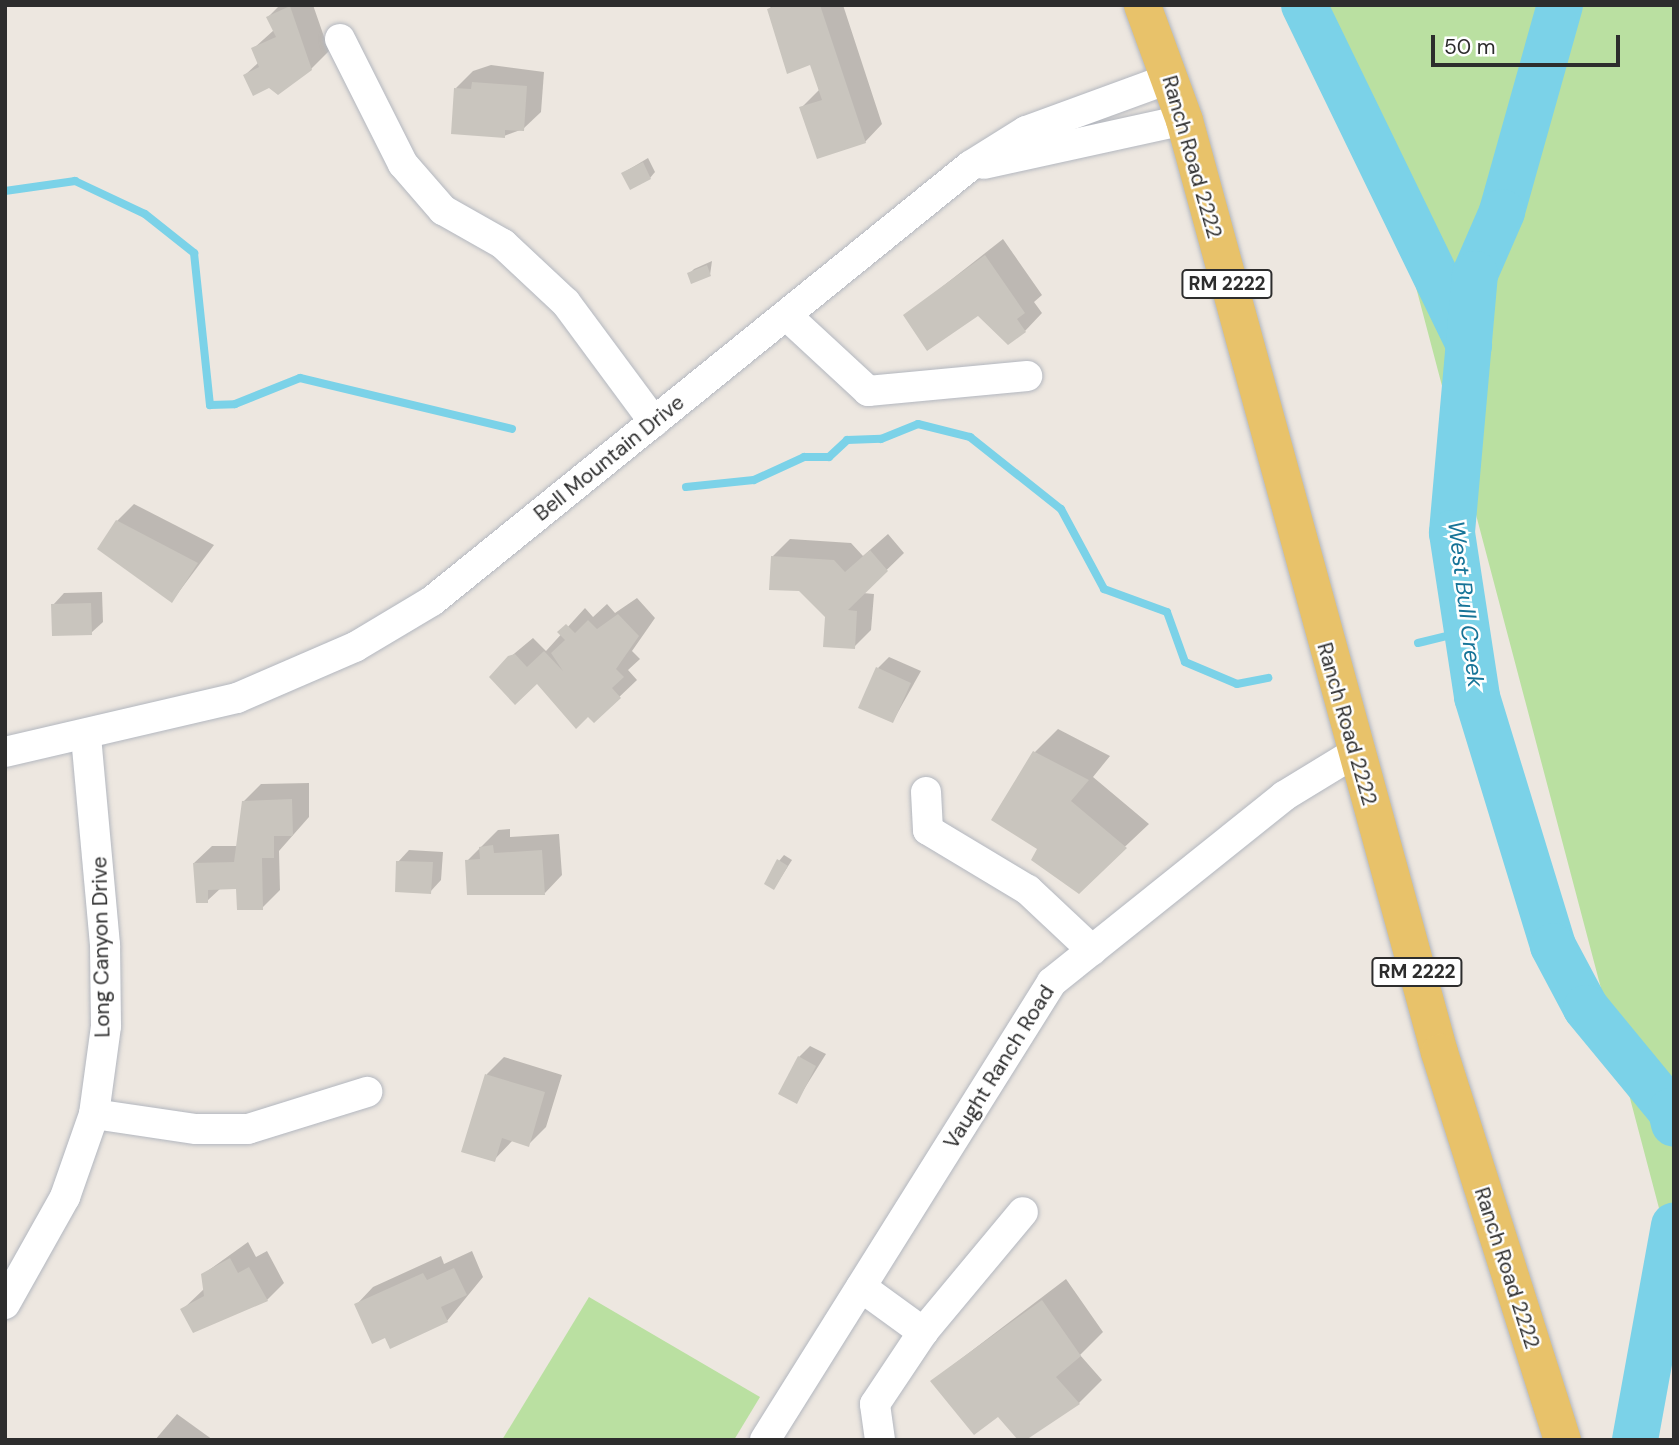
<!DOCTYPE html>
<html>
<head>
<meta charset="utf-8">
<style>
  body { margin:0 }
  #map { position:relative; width:1679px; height:1445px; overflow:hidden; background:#ede7e0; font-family:"DM Sans",sans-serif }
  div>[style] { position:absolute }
  .green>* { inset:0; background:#bae0a1 }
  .shadow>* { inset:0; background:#0003 }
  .stream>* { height:8px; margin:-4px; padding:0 4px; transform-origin:4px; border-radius:4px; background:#7bd2e8 }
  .river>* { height:46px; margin:-23px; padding:0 23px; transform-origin:23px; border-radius:23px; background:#7bd2e8 }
  .building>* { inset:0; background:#c9c5be }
  .roads { filter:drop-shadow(0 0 2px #b3b7bf) drop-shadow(0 0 2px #b3b7bf) }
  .minor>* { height:30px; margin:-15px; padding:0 15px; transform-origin:15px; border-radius:15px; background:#fff }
  .major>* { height:37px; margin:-18.5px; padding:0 18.5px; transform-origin:18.5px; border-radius:18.5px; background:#e8c26a }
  span { translate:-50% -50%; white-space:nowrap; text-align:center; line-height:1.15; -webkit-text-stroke:5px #fff; paint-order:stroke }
  .shield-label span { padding:2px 5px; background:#fff; border:2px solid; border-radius:5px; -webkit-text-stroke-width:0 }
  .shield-label { font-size:19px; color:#2d2d2d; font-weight:700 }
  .street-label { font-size:21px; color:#2d2d2d }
  .water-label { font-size:23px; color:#167397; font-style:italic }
  .frame { position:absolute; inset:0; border:7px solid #2d2d2d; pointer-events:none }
  .scale { position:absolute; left:1431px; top:35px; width:189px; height:32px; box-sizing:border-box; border:4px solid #2d2d2d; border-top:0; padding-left:9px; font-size:21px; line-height:24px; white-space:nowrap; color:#2d2d2d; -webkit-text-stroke:5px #fff; paint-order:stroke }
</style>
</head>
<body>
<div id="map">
  <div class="green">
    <i style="clip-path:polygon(1329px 5px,1674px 5px,1674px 1265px,1408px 257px)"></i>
    <i style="clip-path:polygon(589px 1297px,760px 1397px,734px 1440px,502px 1440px)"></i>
  </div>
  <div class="shadow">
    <i style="clip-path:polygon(280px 5px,313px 5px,329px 51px,311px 69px,269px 86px,245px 75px,259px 62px,253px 49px,274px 30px,268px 17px)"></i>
    <i style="clip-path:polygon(773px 5px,843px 5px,882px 124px,865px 142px,801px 108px,819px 90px,811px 62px,769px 9px)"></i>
    <i style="clip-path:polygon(491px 65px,544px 72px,541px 112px,523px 129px,504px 136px,456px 88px,473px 71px)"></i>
    <i style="clip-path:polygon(648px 158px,655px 172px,650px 178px,623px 173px)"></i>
    <i style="clip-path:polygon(1003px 239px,1042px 295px,1034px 302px,1042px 313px,1025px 331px,979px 314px,905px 316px)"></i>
    <i style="clip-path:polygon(712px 261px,710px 275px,689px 274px,694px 269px)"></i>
    <i style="clip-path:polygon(134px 504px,214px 545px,172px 601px,117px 521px)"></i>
    <i style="clip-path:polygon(888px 534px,904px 553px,863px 593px,874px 594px,871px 630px,854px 647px,772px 557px,790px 539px,851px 543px,863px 556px)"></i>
    <i style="clip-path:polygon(102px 592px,103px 622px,91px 633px,53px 605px,64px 593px)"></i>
    <i style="clip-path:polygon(637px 598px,655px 618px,632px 651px,640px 659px,628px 670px,637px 680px,594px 721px,509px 658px,533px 638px,546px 651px,585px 608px,593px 617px,607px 604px,615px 613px)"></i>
    <i style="clip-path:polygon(889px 657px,921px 671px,893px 721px,878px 668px)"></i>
    <i style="clip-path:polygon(1058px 729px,1110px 756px,1093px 777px,1149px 824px,1078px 891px,1039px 849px,1034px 753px)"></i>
    <i style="clip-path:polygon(309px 783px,309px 817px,279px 851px,280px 890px,262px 908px,238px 887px,221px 888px,207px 901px,194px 863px,212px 846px,238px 846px,244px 801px,261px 784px)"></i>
    <i style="clip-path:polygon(510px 829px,510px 837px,559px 834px,562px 875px,545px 893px,467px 861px,498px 830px)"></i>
    <i style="clip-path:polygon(409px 850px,443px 852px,441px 880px,430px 892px,398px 862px)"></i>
    <i style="clip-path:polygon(784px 855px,792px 860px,774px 888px,779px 861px)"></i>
    <i style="clip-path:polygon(810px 1046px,826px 1054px,796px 1102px,799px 1057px)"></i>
    <i style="clip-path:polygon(504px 1057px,562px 1075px,546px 1127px,528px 1145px,513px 1140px,494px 1160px,463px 1150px,487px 1074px)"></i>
    <i style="clip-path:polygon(248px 1242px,256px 1257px,267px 1251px,284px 1283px,267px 1300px,183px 1309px,204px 1289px,202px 1275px)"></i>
    <i style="clip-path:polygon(472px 1251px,483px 1277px,447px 1321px,386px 1336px,356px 1305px,373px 1287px,441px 1256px,444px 1264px)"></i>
    <i style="clip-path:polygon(1066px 1279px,1103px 1332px,1080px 1355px,1102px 1380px,1079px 1403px,999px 1414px,932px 1381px)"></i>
    <i style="clip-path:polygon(177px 1414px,213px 1440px,155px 1440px)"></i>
  </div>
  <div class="stream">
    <i style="left:5px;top:191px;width:71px;rotate:-8.1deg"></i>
    <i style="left:75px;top:181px;width:77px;rotate:25.2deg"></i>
    <i style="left:145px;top:214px;width:63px;rotate:38.5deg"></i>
    <i style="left:194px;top:253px;width:153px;rotate:84deg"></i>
    <i style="left:210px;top:405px;width:25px;rotate:-2deg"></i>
    <i style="left:235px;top:404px;width:70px;rotate:-21.8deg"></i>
    <i style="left:300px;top:378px;width:218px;rotate:13.5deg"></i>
    <i style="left:686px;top:487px;width:68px;rotate:-5.9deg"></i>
    <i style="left:754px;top:480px;width:55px;rotate:-24.7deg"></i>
    <i style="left:804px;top:457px;width:25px"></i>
    <i style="left:829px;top:457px;width:25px;rotate:-43deg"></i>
    <i style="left:847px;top:440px;width:34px;rotate:-2deg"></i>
    <i style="left:881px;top:439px;width:40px;rotate:-22deg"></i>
    <i style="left:918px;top:424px;width:54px;rotate:14deg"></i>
    <i style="left:970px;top:437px;width:116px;rotate:38.4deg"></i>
    <i style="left:1061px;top:509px;width:91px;rotate:61.7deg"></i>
    <i style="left:1104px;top:589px;width:67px;rotate:20.1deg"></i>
    <i style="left:1167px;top:612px;width:53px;rotate:70.2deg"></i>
    <i style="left:1185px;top:662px;width:56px;rotate:22.9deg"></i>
    <i style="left:1237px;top:684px;width:32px;rotate:-11deg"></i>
    <i style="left:1418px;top:643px;width:50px;rotate:-13.8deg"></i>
  </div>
  <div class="river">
    <i style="left:1304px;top:5px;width:378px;rotate:64.1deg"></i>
    <i style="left:1560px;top:5px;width:215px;rotate:105.7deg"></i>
    <i style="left:1502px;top:212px;width:68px;rotate:113.5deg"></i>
    <i style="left:1475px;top:274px;width:260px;rotate:95.1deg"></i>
    <i style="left:1452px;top:533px;width:166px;rotate:81.3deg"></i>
    <i style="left:1477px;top:697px;width:260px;rotate:73deg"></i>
    <i style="left:1553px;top:946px;width:70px;rotate:62deg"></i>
    <i style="left:1586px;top:1008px;width:134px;rotate:50.5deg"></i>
    <i style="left:1671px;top:1111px;width:13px;rotate:77deg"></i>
    <i style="left:1635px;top:1440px;width:218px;rotate:-79.7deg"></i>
  </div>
  <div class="building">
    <i style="clip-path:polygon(778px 5px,820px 5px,866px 143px,817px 159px,799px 107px,822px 100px,810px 65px,787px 74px,767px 9px)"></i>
    <i style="clip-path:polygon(290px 6px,312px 70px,278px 95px,269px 88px,253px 96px,243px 75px,259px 67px,251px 48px,276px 37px,266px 17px)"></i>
    <i style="clip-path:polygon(472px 82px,527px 86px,524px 131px,505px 130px,505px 138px,451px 134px,454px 88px,471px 89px)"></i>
    <i style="clip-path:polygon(643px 162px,651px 179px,630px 190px,621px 173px)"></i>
    <i style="clip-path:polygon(985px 255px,1025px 313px,1017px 319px,1026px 332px,1008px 345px,978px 316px,927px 351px,903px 315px)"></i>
    <i style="clip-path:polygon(707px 265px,711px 276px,691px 284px,687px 273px)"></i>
    <i style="clip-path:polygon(116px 520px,198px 563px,172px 603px,97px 549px)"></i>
    <i style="clip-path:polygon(870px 550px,888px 571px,848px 610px,857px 611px,855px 649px,823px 647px,825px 617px,799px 591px,769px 590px,771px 556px,834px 560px,845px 572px)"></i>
    <i style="clip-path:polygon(91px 603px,92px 635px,52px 636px,51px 604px)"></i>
    <i style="clip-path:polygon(618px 614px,639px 636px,616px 669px,624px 677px,612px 688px,621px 698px,594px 723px,588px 717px,576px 729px,537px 684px,515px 705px,489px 677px,508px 656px,515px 654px,527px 667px,544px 651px,563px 671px,551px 653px,565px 640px,557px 632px,566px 624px,575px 633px,588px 620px,597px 629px)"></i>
    <i style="clip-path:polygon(876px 667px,911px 683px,893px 723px,858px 708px)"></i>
    <i style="clip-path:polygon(1033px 751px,1089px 780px,1071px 801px,1127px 848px,1079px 894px,1031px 860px,1037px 849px,991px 820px)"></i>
    <i style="clip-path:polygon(292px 799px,293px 836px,274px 836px,274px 858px,262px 858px,263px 910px,237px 910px,236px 889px,208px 890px,208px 903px,196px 903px,193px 863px,234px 862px,242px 801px)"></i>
    <i style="clip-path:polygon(493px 845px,494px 853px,542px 850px,545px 895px,467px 895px,465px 860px,480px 859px,479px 847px)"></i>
    <i style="clip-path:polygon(777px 859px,788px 866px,774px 890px,764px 884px)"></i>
    <i style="clip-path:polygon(396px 861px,433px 862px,431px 894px,395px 892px)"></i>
    <i style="clip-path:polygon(798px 1056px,816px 1066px,797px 1104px,778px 1094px)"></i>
    <i style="clip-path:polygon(485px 1074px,545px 1092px,529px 1147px,502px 1138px,495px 1162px,461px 1152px)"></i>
    <i style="clip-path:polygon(230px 1258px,238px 1273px,249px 1267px,268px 1301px,193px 1333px,180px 1309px,204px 1296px,201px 1274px)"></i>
    <i style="clip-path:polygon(454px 1268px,467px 1295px,441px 1307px,448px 1322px,390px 1349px,385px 1338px,372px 1344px,354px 1304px,423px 1273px,427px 1280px)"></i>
    <i style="clip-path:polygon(1042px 1300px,1081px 1356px,1056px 1377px,1080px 1404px,1026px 1440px,1018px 1440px,998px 1417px,974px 1435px,930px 1381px)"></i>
  </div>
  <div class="roads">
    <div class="minor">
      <i style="left:340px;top:39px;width:140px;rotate:63.3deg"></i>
      <i style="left:403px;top:164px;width:61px;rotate:49deg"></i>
      <i style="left:443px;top:210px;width:69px;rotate:29.5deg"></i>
      <i style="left:503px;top:244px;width:86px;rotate:43.1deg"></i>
      <i style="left:566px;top:303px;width:148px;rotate:53.5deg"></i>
      <i style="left:984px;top:164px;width:205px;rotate:-12.4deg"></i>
      <i style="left:786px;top:315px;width:112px;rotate:42.8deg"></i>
      <i style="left:868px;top:391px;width:160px;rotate:-5.4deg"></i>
      <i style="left:5px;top:752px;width:238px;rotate:-13.1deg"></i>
      <i style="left:237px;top:698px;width:129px;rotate:-23.4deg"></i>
      <i style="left:355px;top:647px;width:90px;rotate:-30.9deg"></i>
      <i style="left:432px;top:601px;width:692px;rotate:-38.96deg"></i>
      <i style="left:970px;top:166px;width:66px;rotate:-32deg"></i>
      <i style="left:1026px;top:131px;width:154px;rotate:-20.1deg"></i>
      <i style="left:926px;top:792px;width:38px;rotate:87deg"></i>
      <i style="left:928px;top:830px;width:117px;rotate:31deg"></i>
      <i style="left:1028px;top:890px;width:88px;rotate:43.2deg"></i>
      <i style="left:94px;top:1114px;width:103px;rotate:8.4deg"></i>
      <i style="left:196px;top:1129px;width:52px"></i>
      <i style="left:248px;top:1129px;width:125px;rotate:-17.3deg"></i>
      <i style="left:861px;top:1287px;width:77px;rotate:36deg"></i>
      <i style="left:5px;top:1304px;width:123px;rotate:-60.7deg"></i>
      <i style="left:65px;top:1197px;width:88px;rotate:-70.7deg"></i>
      <i style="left:94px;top:1114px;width:89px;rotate:-82.2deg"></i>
      <i style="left:106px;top:1026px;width:81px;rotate:-90.7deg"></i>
      <i style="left:105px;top:945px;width:210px;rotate:-95.2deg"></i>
      <i style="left:765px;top:1440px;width:540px;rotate:-57.93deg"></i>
      <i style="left:1052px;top:982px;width:297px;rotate:-38.7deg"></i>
      <i style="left:1284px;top:796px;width:84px;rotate:-31.4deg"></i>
      <i style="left:880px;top:1440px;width:36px;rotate:-98deg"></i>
      <i style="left:875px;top:1404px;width:87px;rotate:-56.3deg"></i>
      <i style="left:923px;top:1332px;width:156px;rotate:-50.2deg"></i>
    </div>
    <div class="major">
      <i style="left:1142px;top:5px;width:122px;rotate:69.9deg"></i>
      <i style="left:1184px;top:120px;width:966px;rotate:74.7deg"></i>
      <i style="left:1439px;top:1052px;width:407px;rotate:72.4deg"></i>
    </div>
  </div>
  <div class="shield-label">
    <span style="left:1227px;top:284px">RM 2222</span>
    <span style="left:1417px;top:972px">RM 2222</span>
  </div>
  <div class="street-label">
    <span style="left:1192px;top:157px;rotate:74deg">Ranch Road 2222</span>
    <span style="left:609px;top:458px;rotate:-39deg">Bell Mountain Drive</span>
    <span style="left:1347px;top:724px;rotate:74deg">Ranch Road 2222</span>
    <span style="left:101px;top:947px;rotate:-91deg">Long Canyon Drive</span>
    <span style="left:999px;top:1067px;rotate:-58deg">Vaught Ranch Road</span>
    <span style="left:1507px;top:1268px;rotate:72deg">Ranch Road 2222</span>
  </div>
  <div class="water-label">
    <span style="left:1466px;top:604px;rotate:83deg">West Bull Creek</span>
  </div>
  <div class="frame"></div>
  <div class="scale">50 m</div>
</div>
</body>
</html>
